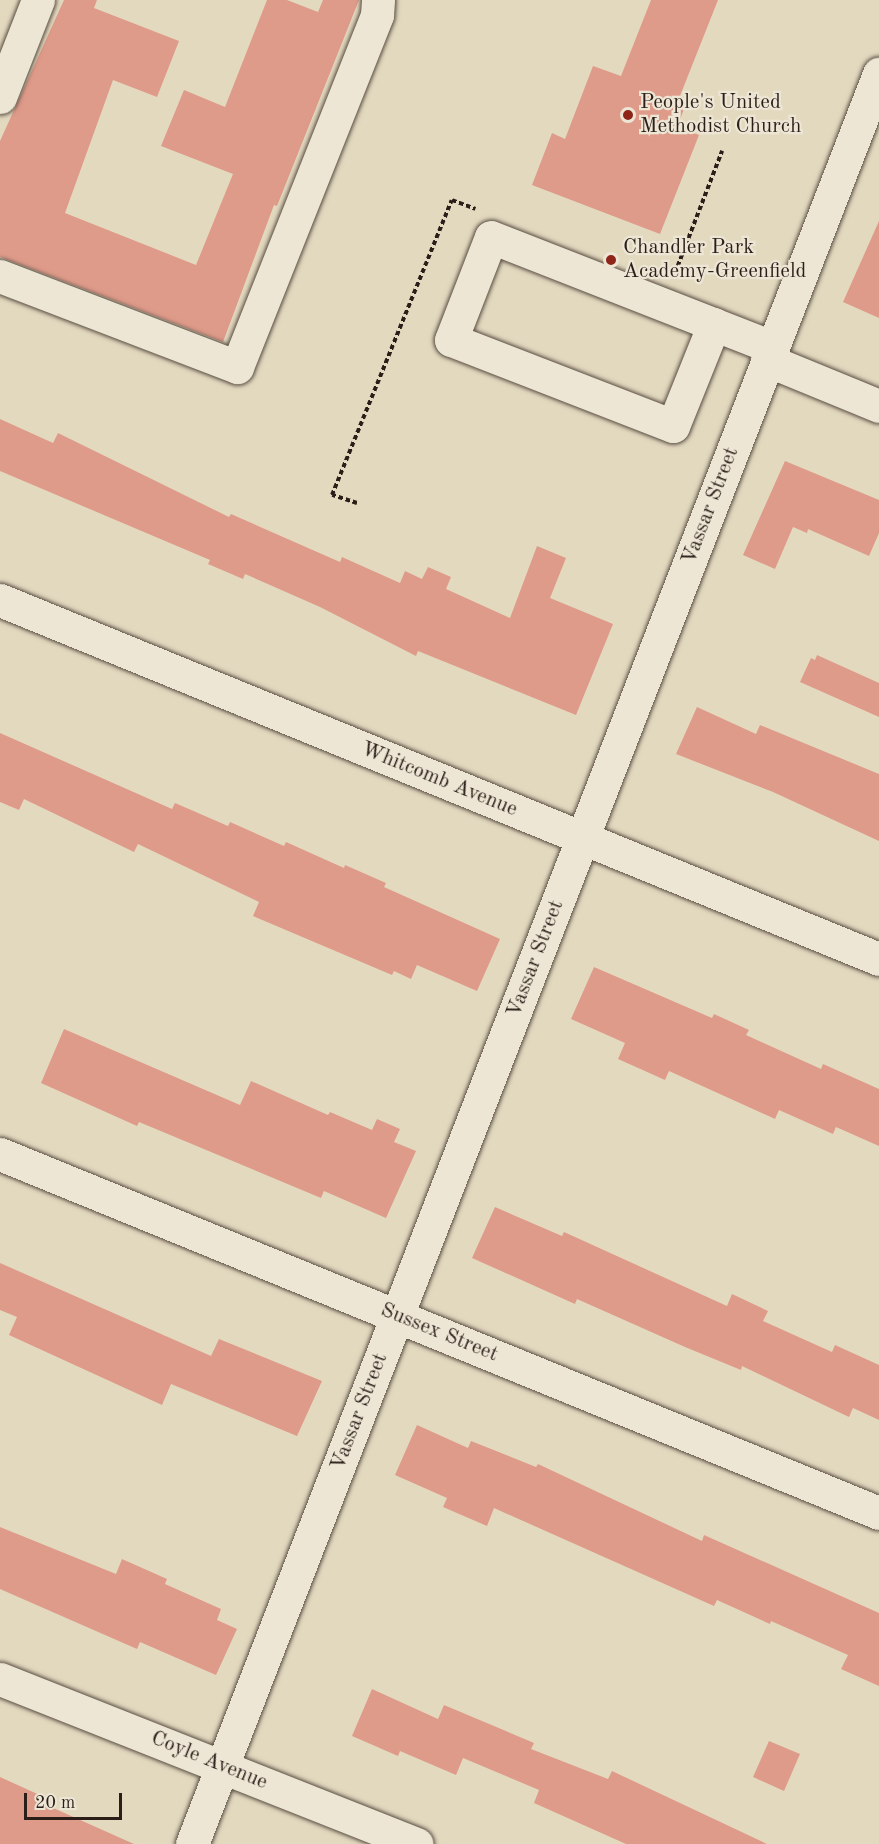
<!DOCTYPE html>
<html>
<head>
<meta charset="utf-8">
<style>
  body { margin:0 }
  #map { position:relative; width:879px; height:1844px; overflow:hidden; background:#e3d9bf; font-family:"Old Standard TT",serif }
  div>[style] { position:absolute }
  .building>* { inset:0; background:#df9b8a }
  .path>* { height:4px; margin-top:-2px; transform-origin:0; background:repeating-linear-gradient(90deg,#2b1e18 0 4.5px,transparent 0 7.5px) }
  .roads { filter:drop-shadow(0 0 2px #594d42) drop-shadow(0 0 2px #594d42) }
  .minor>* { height:33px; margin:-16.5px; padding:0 16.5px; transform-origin:16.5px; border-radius:16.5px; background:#ede6d5 }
  .dots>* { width:16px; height:16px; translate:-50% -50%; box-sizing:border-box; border:3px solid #ede6d5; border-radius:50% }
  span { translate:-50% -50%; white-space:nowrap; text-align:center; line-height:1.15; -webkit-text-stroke:4.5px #ede6d5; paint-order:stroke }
  .poi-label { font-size:21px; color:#2b1e18 }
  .left { translate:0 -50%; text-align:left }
  .street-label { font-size:21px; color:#2b1e18 }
  .scale { position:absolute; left:24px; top:1793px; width:98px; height:27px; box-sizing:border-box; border:3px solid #2b1e18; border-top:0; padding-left:8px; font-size:18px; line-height:21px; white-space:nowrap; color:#2b1e18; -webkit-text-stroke:4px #ede6d5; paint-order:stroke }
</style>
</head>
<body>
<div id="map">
  <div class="building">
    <i style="clip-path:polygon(64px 0,97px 0,94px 8px,179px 41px,157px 97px,113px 80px,65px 213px,196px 265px,233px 174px,161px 146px,184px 90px,225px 107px,267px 0,287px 0,318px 12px,323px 0,359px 0,277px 206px,274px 205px,223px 342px,0 257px,0 141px)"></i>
    <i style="clip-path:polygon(651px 0,718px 0,678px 101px,686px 104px,677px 127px,699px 135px,660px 234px,532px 185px,552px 133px,565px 139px,593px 66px,621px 76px)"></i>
    <i style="clip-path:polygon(879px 221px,879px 318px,843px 302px)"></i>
    <i style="clip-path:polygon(0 419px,53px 443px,58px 433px,229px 517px,231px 514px,340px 562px,342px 557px,400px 583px,405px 571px,422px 579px,428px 567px,451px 577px,446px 589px,510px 618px,537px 546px,566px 558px,550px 598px,613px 624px,576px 715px,418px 651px,416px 656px,320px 607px,245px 574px,243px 579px,208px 564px,210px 560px,0 471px)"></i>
    <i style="clip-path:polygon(785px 461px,879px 500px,879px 533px,869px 556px,808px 529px,807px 533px,793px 527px,775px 569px,743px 555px)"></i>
    <i style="clip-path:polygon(817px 655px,879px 683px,879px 717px,800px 682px,811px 658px,815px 660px)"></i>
    <i style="clip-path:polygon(697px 707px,756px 734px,760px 725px,879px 774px,879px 841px,773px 792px,676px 754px)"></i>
    <i style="clip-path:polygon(0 733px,172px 809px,175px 803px,228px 826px,230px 822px,284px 846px,286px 842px,344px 868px,345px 865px,386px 883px,384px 887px,500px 939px,477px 991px,417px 965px,411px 979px,394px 971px,392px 975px,253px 916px,259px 902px,138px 844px,134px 852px,24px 799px,19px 810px,0 802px)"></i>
    <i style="clip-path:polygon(594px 967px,712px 1018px,714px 1014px,749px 1030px,746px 1035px,821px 1069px,823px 1064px,879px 1089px,879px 1146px,836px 1127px,833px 1134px,779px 1110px,775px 1119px,669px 1071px,665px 1080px,618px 1059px,625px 1043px,571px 1019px)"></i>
    <i style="clip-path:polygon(64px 1029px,240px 1105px,251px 1081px,328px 1115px,330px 1112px,372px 1130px,377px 1119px,400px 1129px,394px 1142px,416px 1151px,386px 1218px,324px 1191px,321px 1198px,139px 1122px,137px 1126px,41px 1083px)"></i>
    <i style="clip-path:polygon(495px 1207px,562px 1236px,564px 1232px,727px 1306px,732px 1294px,768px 1311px,763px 1321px,832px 1352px,835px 1345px,879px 1365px,879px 1420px,853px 1408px,849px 1417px,742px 1366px,741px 1370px,685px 1347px,577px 1299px,575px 1304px,472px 1258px)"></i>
    <i style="clip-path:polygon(0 1263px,211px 1356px,219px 1339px,322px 1381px,297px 1436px,171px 1384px,162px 1405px,9px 1335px,17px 1317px,0 1310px)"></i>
    <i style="clip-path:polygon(417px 1425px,468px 1448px,471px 1441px,536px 1467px,538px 1464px,702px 1541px,704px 1535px,879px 1613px,879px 1686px,841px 1669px,848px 1655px,771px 1621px,770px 1624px,717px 1600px,714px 1606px,494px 1508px,487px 1526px,443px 1507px,447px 1498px,395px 1475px)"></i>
    <i style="clip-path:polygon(0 1527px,116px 1574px,122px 1559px,167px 1579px,165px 1584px,221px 1609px,217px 1620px,237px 1629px,216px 1675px,140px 1642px,137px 1649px,0 1589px)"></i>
    <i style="clip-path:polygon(372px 1689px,438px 1719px,444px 1705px,534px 1743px,531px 1749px,608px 1779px,612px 1771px,767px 1844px,626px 1844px,534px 1803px,539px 1790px,463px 1758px,456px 1775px,400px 1751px,398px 1756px,352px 1736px)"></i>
    <i style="clip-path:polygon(769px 1741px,800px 1754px,784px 1791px,753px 1777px)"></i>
    <i style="clip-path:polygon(0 1777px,44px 1797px,42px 1803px,134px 1844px,0 1844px)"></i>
  </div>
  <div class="path">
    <i style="left:675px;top:273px;width:131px;rotate:-68.9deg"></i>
    <i style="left:357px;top:503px;width:26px;rotate:-162deg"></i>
    <i style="left:332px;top:495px;width:318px;rotate:-67.9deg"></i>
    <i style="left:452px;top:200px;width:25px;rotate:21deg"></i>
  </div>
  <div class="roads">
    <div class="minor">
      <i style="left:0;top:97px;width:104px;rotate:-68.6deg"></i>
      <i style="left:0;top:276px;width:254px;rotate:21deg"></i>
      <i style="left:237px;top:367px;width:379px;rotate:-68.3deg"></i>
      <i style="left:377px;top:15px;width:15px;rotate:-86deg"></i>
      <i style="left:714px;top:324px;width:110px;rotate:111.9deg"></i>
      <i style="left:673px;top:426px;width:238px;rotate:-158.8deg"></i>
      <i style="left:451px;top:340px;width:110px;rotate:-68.8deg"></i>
      <i style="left:491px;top:237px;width:302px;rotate:21.4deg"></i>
      <i style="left:767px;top:360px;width:121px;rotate:22.3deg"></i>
      <i style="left:0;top:600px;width:949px;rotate:22.22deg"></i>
      <i style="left:0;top:1154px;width:949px;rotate:22.22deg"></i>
      <i style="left:0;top:1679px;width:448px;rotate:21.6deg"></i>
      <i style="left:192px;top:1844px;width:1899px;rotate:-68.79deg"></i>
    </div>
  </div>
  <div class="dots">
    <i style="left:628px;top:115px;background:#8f2418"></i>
    <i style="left:611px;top:260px;background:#8f2418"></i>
  </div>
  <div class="poi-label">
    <span class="left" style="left:640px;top:115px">People's United<br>Methodist Church</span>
    <span class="left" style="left:623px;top:260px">Chandler Park<br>Academy-Greenfield</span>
  </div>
  <div class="street-label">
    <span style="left:711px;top:506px;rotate:-69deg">Vassar Street</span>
    <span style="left:439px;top:780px;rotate:22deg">Whitcomb Avenue</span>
    <span style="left:536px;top:959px;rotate:-69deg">Vassar Street</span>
    <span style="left:439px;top:1333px;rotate:22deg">Sussex Street</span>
    <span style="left:360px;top:1412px;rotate:-69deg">Vassar Street</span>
    <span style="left:209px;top:1761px;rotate:22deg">Coyle Avenue</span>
  </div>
  <div class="scale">20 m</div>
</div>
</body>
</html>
